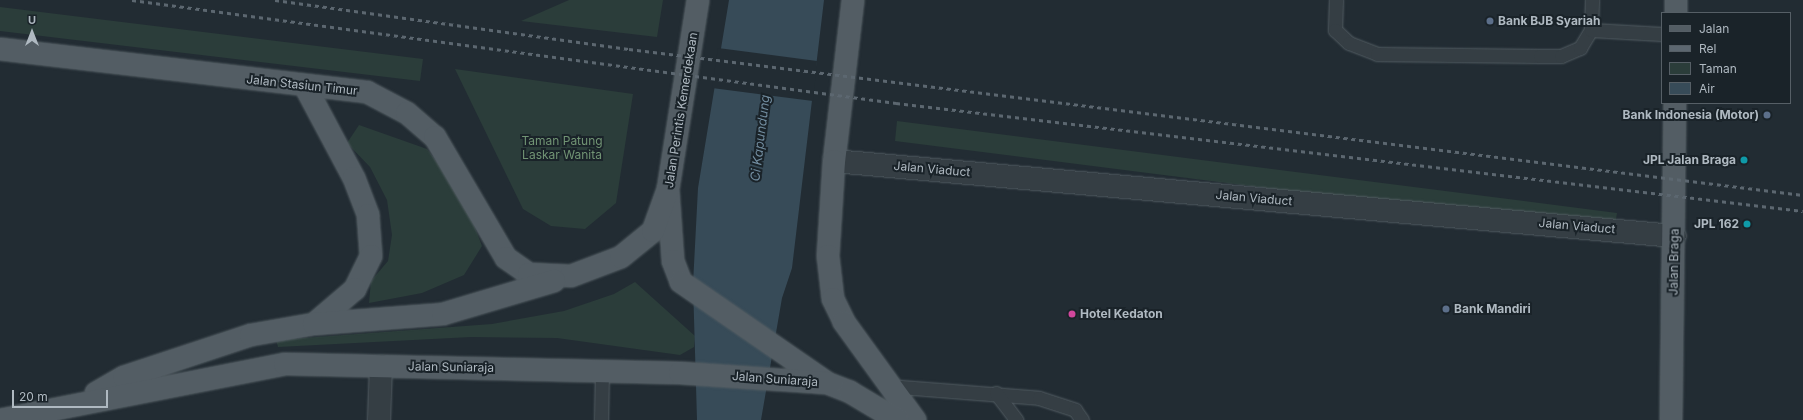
<!DOCTYPE html>
<html>
<head>
<meta charset="utf-8">
<style>
  body { margin:0 }
  #map { position:relative; width:1803px; height:420px; overflow:hidden; background:#222c33; font-family:Inter,sans-serif }
  div>[style] { position:absolute }
  .green>* { inset:0; background:#2b3d3a }
  .water>* { inset:0; background:#374b58 }
  .pier>* { inset:0; background:#222c33 }
  .roads { filter:drop-shadow(0 0 1px #525c62) drop-shadow(0 0 1px #525c62) }
  .service>* { height:13px; margin:-6.5px; padding:0 6.5px; transform-origin:6.5px; border-radius:6.5px; background:#353e44 }
  .minor>* { height:22px; margin:-11px; padding:0 11px; transform-origin:11px; border-radius:11px; background:#353e44 }
  .tertiary>* { height:22px; margin:-11px; padding:0 11px; transform-origin:11px; border-radius:11px; background:#353e44 }
  .primary>* { height:22px; margin:-11px; padding:0 11px; transform-origin:11px; border-radius:11px; background:#535d64 }
  .rail>* { height:3px; margin-top:-1.5px; transform-origin:0; background:repeating-linear-gradient(90deg,#5c6770 0 4px,transparent 0 8px) }
  .dots>* { width:11px; height:11px; translate:-50% -50%; box-sizing:border-box; border:2px solid #1a2329; border-radius:50% }
  span { translate:-50% -50%; white-space:nowrap; text-align:center; line-height:1.15; -webkit-text-stroke:4px #1a2329; paint-order:stroke }
  .poi-label { font-size:12px; color:#afb9c1; font-weight:700 }
  .left { translate:0 -50%; text-align:left }
  .right { translate:-100% -50%; text-align:right }
  .street-label { font-size:12px; color:#afb9c1 }
  .park-label { font-size:12px; color:#719474 }
  .water-label { font-size:13px; color:#738ea1; font-style:italic }
  .legend { position:absolute; left:1661px; top:12px; width:130px; height:92px; box-sizing:border-box; background:#1a2329; border:1px solid #565f66; margin:0; padding:5px 7px; list-style:none; font-size:12px; color:#afb9c1 }
  .legend li { display:flex; align-items:center; gap:8px; height:20px }
  .legend b { width:20px; border:1px solid #565f66 }
  .north { position:absolute; left:12px; top:12px; width:40px; height:40px; -webkit-text-stroke:3px #1a2329; paint-order:stroke; rotate:0deg; font-size:11px; font-weight:700; line-height:16px; text-align:center; color:#afb9c1 }
  .north::after { content:''; display:block; margin:auto; width:14px; height:18px; background:#afb9c1; clip-path:polygon(50% 0,100% 100%,50% 72%,0 100%) }
  .scale { position:absolute; left:12px; top:390px; width:96px; height:18px; box-sizing:border-box; border:2px solid #afb9c1; border-top:0; padding-left:5px; font-size:12px; line-height:14px; white-space:nowrap; color:#afb9c1; -webkit-text-stroke:3px #1a2329; paint-order:stroke }
</style>
</head>
<body>
<div id="map">
  <div class="green">
    <i style="clip-path:polygon(569px 0,663px 0,657px 37px,521px 21px)"></i>
    <i style="clip-path:polygon(0 7px,423px 59px,420px 81px,0 31px)"></i>
    <i style="clip-path:polygon(455px 69px,633px 94px,616px 203px,585px 229px,551px 226px,523px 209px)"></i>
    <i style="clip-path:polygon(897px 121px,1617px 213px,1614px 232px,895px 141px)"></i>
    <i style="clip-path:polygon(359px 125px,427px 149px,462px 194px,482px 246px,464px 275px,422px 293px,369px 303px,371px 281px,388px 261px,392px 235px,387px 200px,370px 167px,347px 143px)"></i>
    <i style="clip-path:polygon(635px 282px,695px 336px,694px 347px,680px 355px,557px 338px,471px 337px,278px 347px,276px 340px,492px 324px,564px 311px,614px 294px)"></i>
  </div>
  <div class="water">
    <i style="clip-path:polygon(729px 0,824px 0,792px 268px,782px 298px,761px 420px,697px 420px,693px 284px,698px 188px)"></i>
  </div>
  <div class="pier">
    <i style="clip-path:polygon(718px 48px,817px 61px,813px 101px,712px 88px)"></i>
  </div>
  <div class="roads">
    <div class="service">
      <i style="left:1336px;top:0;width:30px;rotate:92deg"></i>
      <i style="left:1335px;top:30px;width:19px;rotate:43deg"></i>
      <i style="left:1349px;top:43px;width:30px;rotate:21deg"></i>
      <i style="left:1377px;top:54px;width:163px;rotate:0.7deg"></i>
      <i style="left:1540px;top:56px;width:21px"></i>
      <i style="left:1561px;top:56px;width:21px;rotate:-23deg"></i>
      <i style="left:1580px;top:48px;width:21px;rotate:-59deg"></i>
      <i style="left:1591px;top:30px;width:30px;rotate:-88deg"></i>
      <i style="left:1591px;top:30px;width:71px;rotate:3.2deg"></i>
      <i style="left:888px;top:386px;width:151px;rotate:4.5deg"></i>
      <i style="left:1039px;top:398px;width:38px;rotate:18deg"></i>
      <i style="left:1075px;top:410px;width:12px;rotate:55deg"></i>
      <i style="left:996px;top:393px;width:34px;rotate:53deg"></i>
      <i style="left:601px;top:420px;width:48px;rotate:-88.8deg"></i>
    </div>
    <div class="minor">
      <i style="left:834px;top:161px;width:844px;rotate:5.1deg"></i>
    </div>
    <div class="tertiary">
      <i style="left:379px;top:420px;width:54px;rotate:-87.9deg"></i>
    </div>
    <div class="primary">
      <i style="left:698px;top:0;width:191px;rotate:99deg"></i>
      <i style="left:668px;top:189px;width:72px;rotate:86deg"></i>
      <i style="left:673px;top:261px;width:22px;rotate:69deg"></i>
      <i style="left:681px;top:282px;width:176px;rotate:34.6deg"></i>
      <i style="left:853px;top:0;width:162px;rotate:96.7deg"></i>
      <i style="left:834px;top:161px;width:95px;rotate:93.6deg"></i>
      <i style="left:828px;top:256px;width:43px;rotate:83.4deg"></i>
      <i style="left:833px;top:299px;width:25px;rotate:64deg"></i>
      <i style="left:844px;top:322px;width:121px;rotate:54.1deg"></i>
      <i style="left:1676px;top:13px;width:13px;rotate:-90deg"></i>
      <i style="left:0;top:49px;width:370px;rotate:6.7deg"></i>
      <i style="left:367px;top:92px;width:45px;rotate:27.7deg"></i>
      <i style="left:407px;top:113px;width:37px;rotate:41deg"></i>
      <i style="left:435px;top:137px;width:140px;rotate:59.6deg"></i>
      <i style="left:506px;top:258px;width:28px;rotate:35deg"></i>
      <i style="left:529px;top:274px;width:42px;rotate:2.7deg"></i>
      <i style="left:571px;top:276px;width:53px;rotate:-20.8deg"></i>
      <i style="left:621px;top:257px;width:41px;rotate:-39.1deg"></i>
      <i style="left:653px;top:231px;width:45px;rotate:-70.3deg"></i>
      <i style="left:305px;top:86px;width:104px;rotate:62deg"></i>
      <i style="left:354px;top:178px;width:40px;rotate:69deg"></i>
      <i style="left:368px;top:215px;width:41px;rotate:85.8deg"></i>
      <i style="left:371px;top:256px;width:37px;rotate:116deg"></i>
      <i style="left:355px;top:289px;width:54px;rotate:139.5deg"></i>
      <i style="left:96px;top:393px;width:32px;rotate:-30deg"></i>
      <i style="left:124px;top:377px;width:134px;rotate:-18.3deg"></i>
      <i style="left:251px;top:335px;width:64px;rotate:-9.9deg"></i>
      <i style="left:314px;top:324px;width:129px;rotate:-4.4deg"></i>
      <i style="left:443px;top:314px;width:116px;rotate:-16.6deg"></i>
      <i style="left:0;top:420px;width:290px;rotate:-11.1deg"></i>
      <i style="left:285px;top:364px;width:395px;rotate:1.3deg"></i>
      <i style="left:680px;top:373px;width:147px;rotate:3.9deg"></i>
      <i style="left:827px;top:383px;width:25px;rotate:21deg"></i>
      <i style="left:850px;top:392px;width:55px;rotate:30.8deg"></i>
      <i style="left:1671px;top:420px;width:317px;rotate:-89.3deg"></i>
    </div>
  </div>
  <div class="rail">
    <i style="left:132px;top:0;width:771px;rotate:7.68deg"></i>
    <i style="left:896px;top:103px;width:913px;rotate:6.79deg"></i>
    <i style="left:275px;top:0;width:357px;rotate:7.9deg"></i>
    <i style="left:629px;top:49px;width:1183px;rotate:7.09deg"></i>
  </div>
  <div class="dots">
    <i style="left:1490px;top:21px;background:#5c6f8a"></i>
    <i style="left:1767px;top:115px;background:#5c6f8a"></i>
    <i style="left:1744px;top:160px;background:#0f9aa8"></i>
    <i style="left:1747px;top:224px;background:#0f9aa8"></i>
    <i style="left:1446px;top:309px;background:#5c6f8a"></i>
    <i style="left:1072px;top:314px;background:#d1479c"></i>
  </div>
  <div class="poi-label">
    <span class="left" style="left:1498px;top:21px">Bank BJB Syariah</span>
    <span class="right" style="left:1759px;top:115px">Bank Indonesia (Motor)</span>
    <span class="right" style="left:1736px;top:160px">JPL Jalan Braga</span>
    <span class="right" style="left:1739px;top:224px">JPL 162</span>
    <span class="left" style="left:1454px;top:309px">Bank Mandiri</span>
    <span class="left" style="left:1080px;top:314px">Hotel Kedaton</span>
  </div>
  <div class="street-label">
    <span style="left:302px;top:85px;rotate:6deg">Jalan Stasiun Timur</span>
    <span style="left:681px;top:110px;rotate:-81deg">Jalan Perintis Kemerdekaan</span>
    <span style="left:932px;top:169px;rotate:5deg">Jalan Viaduct</span>
    <span style="left:1254px;top:198px;rotate:5deg">Jalan Viaduct</span>
    <span style="left:1577px;top:226px;rotate:5deg">Jalan Viaduct</span>
    <span style="left:1674px;top:262px;rotate:-89deg">Jalan Braga</span>
    <span style="left:451px;top:367px;rotate:1deg">Jalan Suniaraja</span>
    <span style="left:775px;top:379px;rotate:4deg">Jalan Suniaraja</span>
  </div>
  <div class="park-label">
    <span style="left:562px;top:148px">Taman Patung<br>Laskar Wanita</span>
  </div>
  <div class="water-label">
    <span style="left:760px;top:138px;rotate:-83deg">Ci Kapundung</span>
  </div>
  <ul class="legend">
  <li><b style="height:5px;background:#535d64"></b>Jalan</li>
  <li><b style="height:5px;background:#5c6770"></b>Rel</li>
  <li><b style="height:11px;background:#2b3d3a"></b>Taman</li>
  <li><b style="height:11px;background:#374b58"></b>Air</li>
  </ul>
  <div class="north">U</div>
  <div class="scale">20 m</div>
</div>
</body>
</html>
